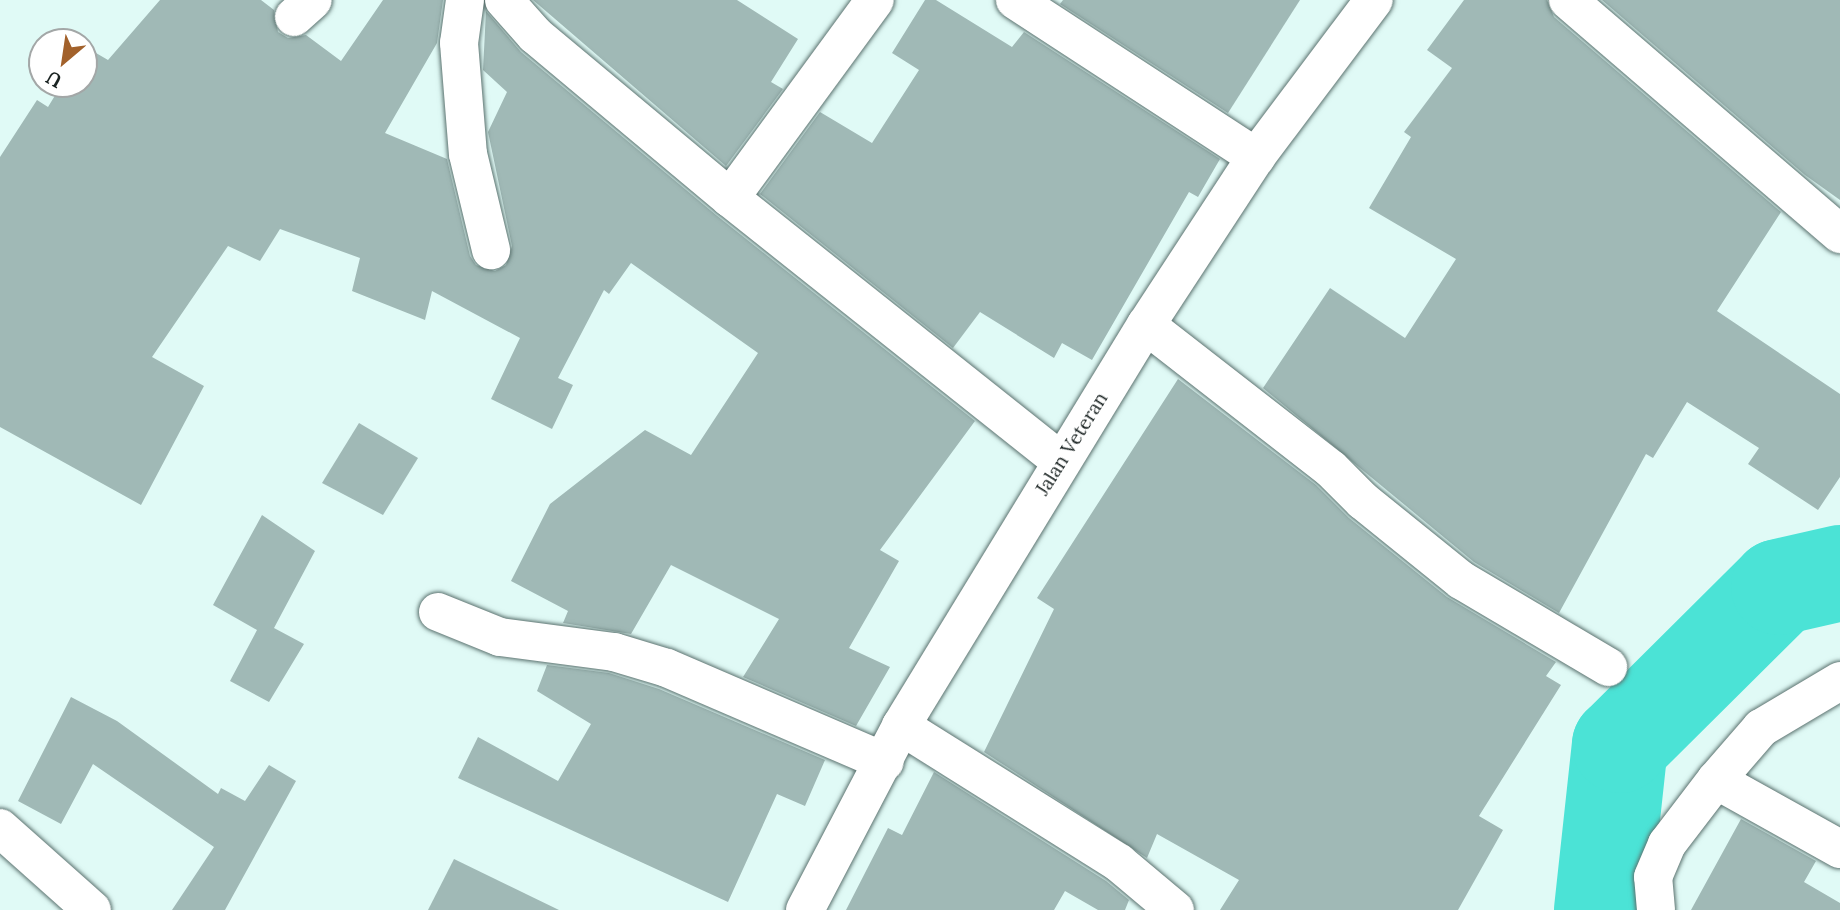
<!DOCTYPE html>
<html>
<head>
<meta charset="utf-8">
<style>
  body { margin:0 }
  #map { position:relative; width:1840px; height:910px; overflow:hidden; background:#e0faf6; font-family:Lora,serif }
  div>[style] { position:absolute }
  .river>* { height:96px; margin:-48px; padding:0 48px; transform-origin:48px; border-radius:48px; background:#4be3d6 }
  .building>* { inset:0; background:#a0b9b6 }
  .roads { filter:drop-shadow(0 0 2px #5b726f) drop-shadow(0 0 2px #5b726f) }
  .minor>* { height:38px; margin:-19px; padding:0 19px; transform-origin:19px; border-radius:19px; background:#fff }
  .highway>* { height:38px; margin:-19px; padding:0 19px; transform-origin:19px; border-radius:19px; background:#fff }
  span { translate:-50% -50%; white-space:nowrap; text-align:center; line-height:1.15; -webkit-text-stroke:7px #fff; paint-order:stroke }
  .street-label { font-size:19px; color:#1a2322 }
  .north { position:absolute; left:28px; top:28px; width:70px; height:70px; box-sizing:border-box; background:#fff; border:2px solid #a3a7a7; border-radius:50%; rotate:209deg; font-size:19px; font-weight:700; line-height:28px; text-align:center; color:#1a2322 }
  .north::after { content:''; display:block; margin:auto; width:24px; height:32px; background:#a2612b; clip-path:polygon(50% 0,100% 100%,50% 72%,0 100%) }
</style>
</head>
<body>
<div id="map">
  <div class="river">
    <i style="left:1602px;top:910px;width:166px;rotate:-83.8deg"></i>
    <i style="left:1620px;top:745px;width:224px;rotate:-44.8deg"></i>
    <i style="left:1779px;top:587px;width:63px;rotate:-12.9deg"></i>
  </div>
  <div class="building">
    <i style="clip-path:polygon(160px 0,261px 0,274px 10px,278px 32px,288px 38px,306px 35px,341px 61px,383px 0,443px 0,437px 43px,385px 133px,447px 159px,470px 256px,476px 265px,495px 271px,506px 265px,512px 246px,488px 132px,507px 92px,483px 70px,486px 11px,521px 52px,716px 215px,975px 421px,880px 550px,899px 561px,849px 648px,890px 667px,856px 726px,743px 677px,779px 619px,671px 565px,631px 634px,563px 623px,568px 611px,511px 581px,550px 504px,645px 430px,691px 455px,758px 353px,631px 263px,609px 294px,604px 290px,558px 378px,573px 385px,552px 429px,491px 399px,520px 338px,432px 291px,425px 320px,352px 291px,360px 258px,280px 229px,260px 261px,228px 246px,152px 357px,204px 386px,141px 505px,0 427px,0 157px,37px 100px,48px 107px,62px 84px,84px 84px,84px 46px,108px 60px)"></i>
    <i style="clip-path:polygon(533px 0,737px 0,798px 39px,771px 82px,783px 89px,726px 166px)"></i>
    <i style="clip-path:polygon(925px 0,936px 0,1012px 47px,1024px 32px,1220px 159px,1198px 197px,1189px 192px,1092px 360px,1062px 343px,1054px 358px,980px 312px,953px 348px,760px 194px,820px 112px,872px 143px,919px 70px,892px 53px)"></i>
    <i style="clip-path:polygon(1063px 0,1300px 0,1228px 113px,1060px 4px)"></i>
    <i style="clip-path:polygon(1464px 0,1547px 0,1554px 17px,1781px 212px,1717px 311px,1840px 394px,1840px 477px,1818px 510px,1748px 464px,1759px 448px,1687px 402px,1653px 458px,1646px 454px,1559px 613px,1474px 562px,1263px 388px,1330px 288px,1405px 338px,1456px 259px,1369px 208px,1411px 137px,1404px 132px,1452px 68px,1427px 50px)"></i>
    <i style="clip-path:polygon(1602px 0,1840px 0,1840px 200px,1805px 175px)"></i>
    <i style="clip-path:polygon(1178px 379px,1316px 485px,1349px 518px,1447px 597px,1556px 662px,1546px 676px,1561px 685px,1479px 816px,1503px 830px,1458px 910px,1220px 910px,1239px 880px,1157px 834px,1147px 858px,984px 752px,1054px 609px,1037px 598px)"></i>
    <i style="clip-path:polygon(359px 423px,418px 458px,383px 515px,322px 483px)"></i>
    <i style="clip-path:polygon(262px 515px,315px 551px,274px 628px,304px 644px,269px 702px,230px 681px,257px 630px,213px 605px)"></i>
    <i style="clip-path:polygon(547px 665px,609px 673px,659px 689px,825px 760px,805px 806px,777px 794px,728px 902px,458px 778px,478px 737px,558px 781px,591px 724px,537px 691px)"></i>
    <i style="clip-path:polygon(71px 697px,117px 721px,218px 794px,221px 788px,245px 801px,269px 765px,296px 781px,225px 910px,172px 910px,214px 847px,93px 764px,61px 824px,18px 801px)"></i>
    <i style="clip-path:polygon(934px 772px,1106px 881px,1129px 900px,1125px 910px,1098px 910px,1065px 891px,1054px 910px,846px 910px,888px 828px,902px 835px)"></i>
    <i style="clip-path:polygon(1741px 819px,1816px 861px,1804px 882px,1840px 903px,1840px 910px,1691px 910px)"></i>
    <i style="clip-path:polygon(454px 859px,559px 910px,428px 910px)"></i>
  </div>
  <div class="roads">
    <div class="minor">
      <i style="left:465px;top:0;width:43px;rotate:97.9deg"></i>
      <i style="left:459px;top:43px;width:111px;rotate:85.4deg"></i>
      <i style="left:468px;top:154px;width:99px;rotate:76.5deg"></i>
      <i style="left:504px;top:0;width:47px;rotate:48.5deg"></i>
      <i style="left:535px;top:35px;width:254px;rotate:39.9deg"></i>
      <i style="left:730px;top:198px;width:423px;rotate:38.5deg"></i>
      <i style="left:1015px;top:0;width:288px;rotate:33.1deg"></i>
      <i style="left:1568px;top:0;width:359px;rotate:40.7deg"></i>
      <i style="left:294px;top:17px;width:25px;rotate:-42deg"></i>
      <i style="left:730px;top:198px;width:245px;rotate:-53.8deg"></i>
      <i style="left:1146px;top:325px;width:234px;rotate:37.9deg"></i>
      <i style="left:1331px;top:469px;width:45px;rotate:45deg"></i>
      <i style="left:1363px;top:501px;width:126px;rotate:38.9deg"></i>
      <i style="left:1461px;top:580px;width:171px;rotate:30.6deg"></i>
      <i style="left:438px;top:612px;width:67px;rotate:22deg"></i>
      <i style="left:500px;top:637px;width:115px;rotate:7.5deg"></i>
      <i style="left:614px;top:652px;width:55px;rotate:16.8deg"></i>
      <i style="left:667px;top:668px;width:237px;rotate:23.3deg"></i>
      <i style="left:901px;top:726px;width:257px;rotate:32.1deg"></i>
      <i style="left:1119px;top:863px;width:73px;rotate:40deg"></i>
      <i style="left:1716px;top:780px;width:69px;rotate:-49.1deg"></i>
      <i style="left:1761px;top:728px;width:92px;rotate:-30.7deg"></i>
      <i style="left:0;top:828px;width:123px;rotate:41.7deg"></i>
      <i style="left:1656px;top:910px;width:33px;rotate:-95deg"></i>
      <i style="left:1653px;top:877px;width:36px;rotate:-67deg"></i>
      <i style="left:1667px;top:844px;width:81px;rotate:-52.6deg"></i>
      <i style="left:1716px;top:780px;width:142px;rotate:29.1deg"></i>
    </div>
    <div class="highway">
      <i style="left:805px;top:910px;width:208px;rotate:-62.4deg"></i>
      <i style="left:901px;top:726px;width:470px;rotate:-58.6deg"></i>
      <i style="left:1146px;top:325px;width:201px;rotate:-56.8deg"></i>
      <i style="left:1256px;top:157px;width:196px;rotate:-53.1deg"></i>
    </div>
  </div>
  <div class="street-label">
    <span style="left:1072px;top:444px;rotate:-58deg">Jalan Veteran</span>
  </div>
  <div class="north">U</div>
</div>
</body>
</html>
